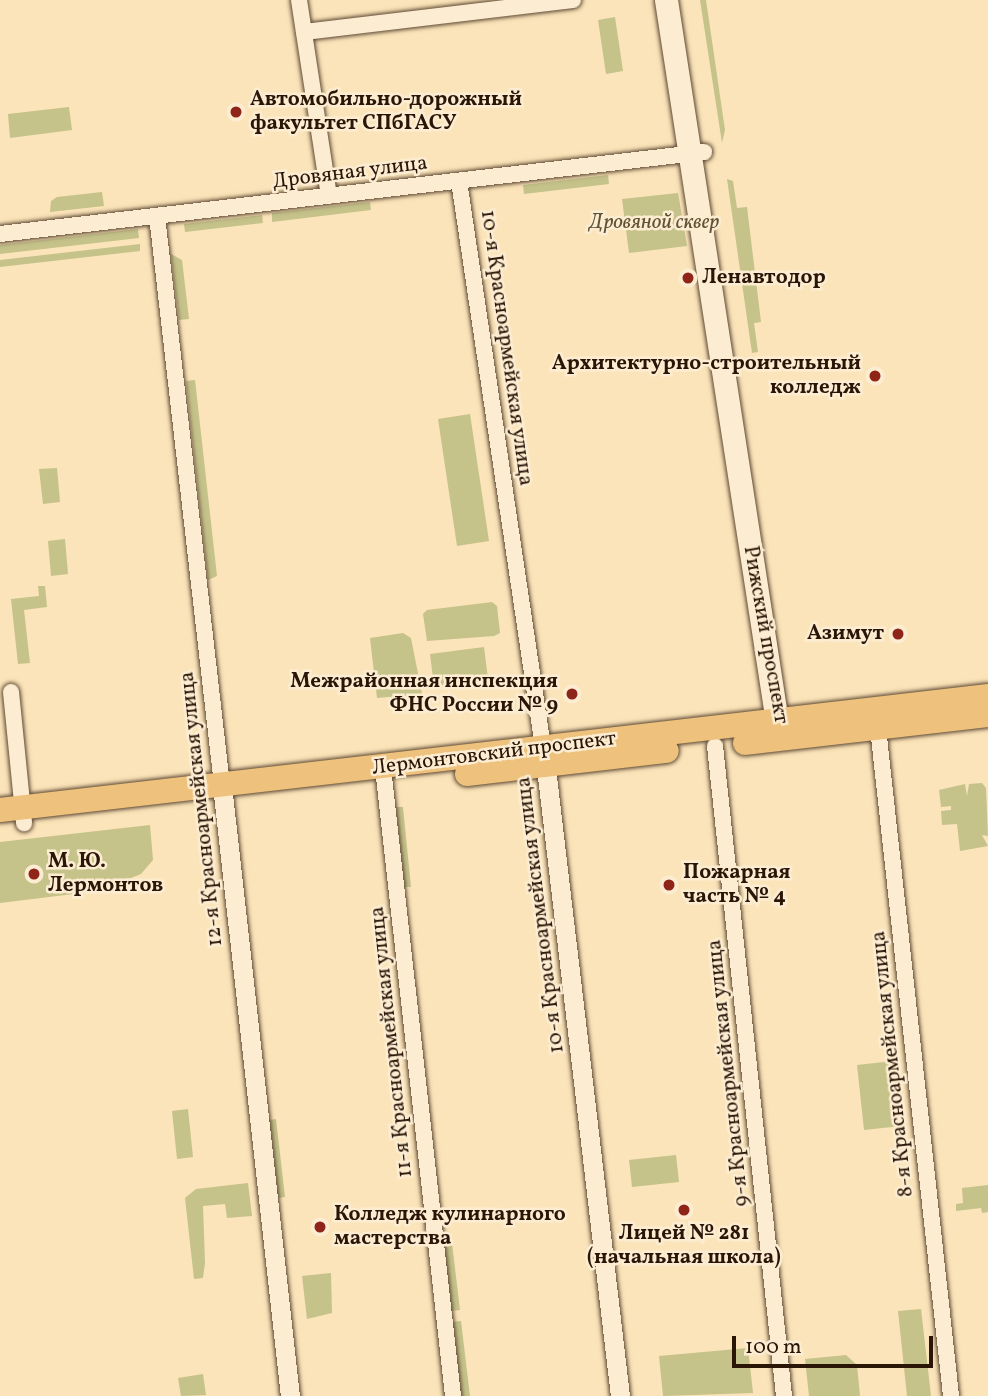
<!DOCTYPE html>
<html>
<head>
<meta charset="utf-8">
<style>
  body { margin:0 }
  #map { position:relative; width:988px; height:1396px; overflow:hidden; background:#fbe4b9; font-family:Vollkorn,serif }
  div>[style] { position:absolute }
  .green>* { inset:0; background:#c5c28a }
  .roads { filter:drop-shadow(0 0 2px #5e4934) drop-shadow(0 0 2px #5e4934) }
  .minor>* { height:16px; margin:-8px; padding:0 8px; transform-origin:8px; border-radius:8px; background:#fcedd2 }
  .tertiary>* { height:19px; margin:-9.5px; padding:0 9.5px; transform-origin:9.5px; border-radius:9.5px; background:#fcedd2 }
  .secondary>* { height:23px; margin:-11.5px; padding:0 11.5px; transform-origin:11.5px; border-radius:11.5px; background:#fcedd2 }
  .primary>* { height:24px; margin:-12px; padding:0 12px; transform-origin:12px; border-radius:12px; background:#eec27c }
  .dots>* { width:19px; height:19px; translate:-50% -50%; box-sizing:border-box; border:4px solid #fcedd2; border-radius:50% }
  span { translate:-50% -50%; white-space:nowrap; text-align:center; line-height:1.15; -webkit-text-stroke:5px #fcedd2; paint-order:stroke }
  .poi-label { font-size:21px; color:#2a1507; font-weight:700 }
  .left { translate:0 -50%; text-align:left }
  .right { translate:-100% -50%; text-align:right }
  .street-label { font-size:21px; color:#2a1507 }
  .park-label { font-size:21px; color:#605235; font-style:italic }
  .scale { position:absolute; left:732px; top:1336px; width:201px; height:32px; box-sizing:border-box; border:4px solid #2a1507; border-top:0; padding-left:9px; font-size:21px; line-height:24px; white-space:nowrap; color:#2a1507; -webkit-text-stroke:5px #fcedd2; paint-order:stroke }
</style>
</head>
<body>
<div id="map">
  <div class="green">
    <i style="clip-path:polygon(700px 0,706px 0,725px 130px,722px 143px)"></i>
    <i style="clip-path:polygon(615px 17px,623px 71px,606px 74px,598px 20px)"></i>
    <i style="clip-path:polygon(69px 107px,72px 130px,10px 138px,8px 114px)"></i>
    <i style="clip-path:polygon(608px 175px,609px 184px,524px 194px,523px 185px)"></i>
    <i style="clip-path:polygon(727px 179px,733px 181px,737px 208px,747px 207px,761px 322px,754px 323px,758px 352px,752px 353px)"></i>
    <i style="clip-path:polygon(102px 192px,104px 206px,50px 212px,51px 201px,57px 197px)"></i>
    <i style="clip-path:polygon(678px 193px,687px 246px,629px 253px,622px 199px)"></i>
    <i style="clip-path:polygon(370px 202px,371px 210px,272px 222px,272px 213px)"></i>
    <i style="clip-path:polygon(262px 215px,263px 223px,185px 232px,184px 224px)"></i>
    <i style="clip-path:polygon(138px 229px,139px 238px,0 254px,0 245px)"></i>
    <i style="clip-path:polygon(140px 244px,140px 251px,0 267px,0 260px)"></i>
    <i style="clip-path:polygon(171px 254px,182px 260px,189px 319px,179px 320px)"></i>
    <i style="clip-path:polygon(195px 380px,217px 576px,208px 580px,186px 381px)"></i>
    <i style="clip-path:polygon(470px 414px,489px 541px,457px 546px,438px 419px)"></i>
    <i style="clip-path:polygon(57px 468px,60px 502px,43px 504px,39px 469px)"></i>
    <i style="clip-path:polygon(65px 539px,68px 574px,51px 576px,48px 541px)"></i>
    <i style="clip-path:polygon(38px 586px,45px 586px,47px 607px,24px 610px,30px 663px,18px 664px,11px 599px,39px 596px)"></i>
    <i style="clip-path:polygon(492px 602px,497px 606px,500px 633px,494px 636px,427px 641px,423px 614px,427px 610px)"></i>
    <i style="clip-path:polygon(403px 633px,411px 638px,422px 694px,377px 698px,370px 638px)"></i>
    <i style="clip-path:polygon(484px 647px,488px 679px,434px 686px,430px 654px)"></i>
    <i style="clip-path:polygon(965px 784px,967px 796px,969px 784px,982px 783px,986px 788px,988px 836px,982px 835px,988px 846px,960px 851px,957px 824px,942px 825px,941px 811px,951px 810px,951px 806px,941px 807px,939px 790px)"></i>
    <i style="clip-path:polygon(396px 807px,403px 807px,411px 887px,404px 887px)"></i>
    <i style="clip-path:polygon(150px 825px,153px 860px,141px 874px,98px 891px,0 903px,0 842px)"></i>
    <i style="clip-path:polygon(893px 1061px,901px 1126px,864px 1130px,857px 1065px)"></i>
    <i style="clip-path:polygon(188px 1109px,193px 1157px,177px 1159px,172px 1111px)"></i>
    <i style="clip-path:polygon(276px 1119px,285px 1197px,278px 1198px,269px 1120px)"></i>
    <i style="clip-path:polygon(676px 1155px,679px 1182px,632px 1187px,629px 1160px)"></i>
    <i style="clip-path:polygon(248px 1183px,252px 1216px,227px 1218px,225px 1204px,203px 1206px,205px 1263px,203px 1278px,194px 1279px,185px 1198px,196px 1189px)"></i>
    <i style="clip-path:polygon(988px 1185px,988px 1212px,982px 1213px,981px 1208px,956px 1211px,956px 1204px,963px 1203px,962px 1188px)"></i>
    <i style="clip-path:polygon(452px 1243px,460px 1310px,450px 1311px,443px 1248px)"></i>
    <i style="clip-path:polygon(331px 1273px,332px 1313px,307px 1319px,302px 1276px)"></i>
    <i style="clip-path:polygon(921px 1309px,931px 1396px,907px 1396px,898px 1311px)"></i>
    <i style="clip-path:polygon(461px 1321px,470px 1396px,460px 1396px,451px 1322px)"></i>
    <i style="clip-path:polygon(748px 1348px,753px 1393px,663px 1396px,659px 1356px)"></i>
    <i style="clip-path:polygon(846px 1355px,857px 1365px,860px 1396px,809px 1396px,805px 1359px)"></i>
    <i style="clip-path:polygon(203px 1374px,206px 1395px,181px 1396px,178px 1378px)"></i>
  </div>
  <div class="roads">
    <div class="minor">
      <i style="left:299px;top:0;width:198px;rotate:81.3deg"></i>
      <i style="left:304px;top:32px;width:271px;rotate:-6.8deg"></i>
      <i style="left:459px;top:181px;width:572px;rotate:81.56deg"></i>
      <i style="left:157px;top:216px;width:573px;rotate:83.48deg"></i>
      <i style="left:0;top:234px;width:709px;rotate:-6.64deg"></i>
      <i style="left:11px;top:692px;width:132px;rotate:84.3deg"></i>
      <i style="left:878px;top:728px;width:672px;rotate:83.76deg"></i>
      <i style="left:715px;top:746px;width:654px;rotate:83.94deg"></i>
      <i style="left:383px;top:768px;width:632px;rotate:83.64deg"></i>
    </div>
    <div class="tertiary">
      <i style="left:544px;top:751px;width:649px;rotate:83.28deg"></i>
      <i style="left:222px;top:785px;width:615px;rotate:83.65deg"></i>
    </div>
    <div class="secondary">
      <i style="left:666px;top:0;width:730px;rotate:81.26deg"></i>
      <i style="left:777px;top:722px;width:15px;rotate:67deg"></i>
    </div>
    <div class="primary">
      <i style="left:745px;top:743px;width:245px;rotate:-6.6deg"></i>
      <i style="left:467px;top:774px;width:201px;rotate:-6.6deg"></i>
      <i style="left:0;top:810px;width:995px;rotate:-6.58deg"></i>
    </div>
  </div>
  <div class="dots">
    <i style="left:236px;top:112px;background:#8f2418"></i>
    <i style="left:688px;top:278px;background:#8f2418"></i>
    <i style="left:875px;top:376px;background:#8f2418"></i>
    <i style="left:898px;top:634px;background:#8f2418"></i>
    <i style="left:572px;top:694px;background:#8f2418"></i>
    <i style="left:34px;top:874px;background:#8f2418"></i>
    <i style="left:669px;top:885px;background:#8f2418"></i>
    <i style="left:684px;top:1210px;background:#8f2418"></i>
    <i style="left:320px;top:1227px;background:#8f2418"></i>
  </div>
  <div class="poi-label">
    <span class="left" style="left:250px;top:112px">Автомобильно-дорожный<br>факультет СПбГАСУ</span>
    <span class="left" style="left:702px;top:278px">Ленавтодор</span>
    <span class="right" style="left:861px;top:376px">Архитектурно-строительный<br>колледж</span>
    <span class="right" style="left:884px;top:634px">Азимут</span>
    <span class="right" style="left:558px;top:694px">Межрайонная инспекция<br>ФНС России № 9</span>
    <span class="left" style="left:48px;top:874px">М. Ю.<br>Лермонтов</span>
    <span class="left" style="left:683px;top:885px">Пожарная<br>часть № 4</span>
    <span class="left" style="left:334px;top:1227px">Колледж кулинарного<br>мастерства</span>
    <span style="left:684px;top:1246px">Лицей № 281<br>(начальная школа)</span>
  </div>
  <div class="street-label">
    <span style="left:350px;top:173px;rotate:-7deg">Дровяная улица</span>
    <span style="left:506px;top:348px;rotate:82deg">10-я Красноармейская улица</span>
    <span style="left:765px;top:635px;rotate:80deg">Рижский проспект</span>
    <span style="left:494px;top:754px;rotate:-7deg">Лермонтовский проспект</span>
    <span style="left:202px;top:809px;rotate:-96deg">12-я Красноармейская улица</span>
    <span style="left:541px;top:915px;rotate:-97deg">10-я Красноармейская улица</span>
    <span style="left:392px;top:1042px;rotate:-96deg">11-я Красноармейская улица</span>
    <span style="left:893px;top:1064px;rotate:-96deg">8-я Красноармейская улица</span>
    <span style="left:729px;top:1073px;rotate:-96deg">9-я Красноармейская улица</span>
  </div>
  <div class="park-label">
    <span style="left:654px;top:223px">Дровяной сквер</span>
  </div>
  <div class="scale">100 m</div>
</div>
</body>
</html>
